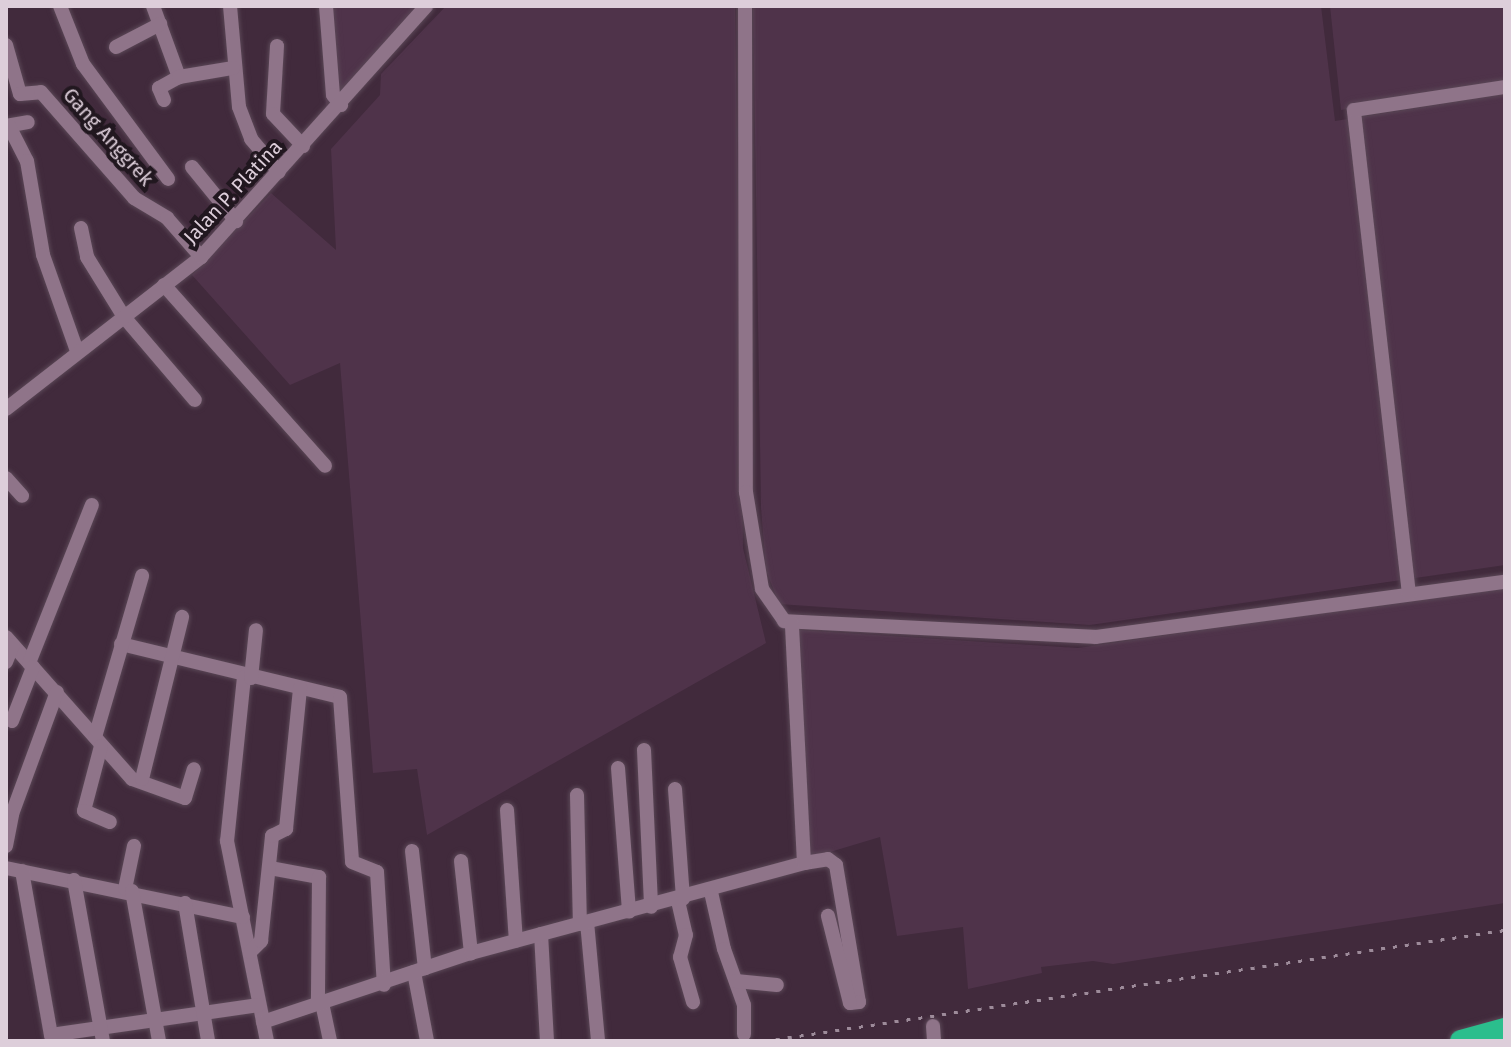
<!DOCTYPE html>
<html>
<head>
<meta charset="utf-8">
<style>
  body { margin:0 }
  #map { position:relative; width:1511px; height:1047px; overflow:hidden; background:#412a3c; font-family:"Fira Sans",sans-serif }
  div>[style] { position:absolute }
  .built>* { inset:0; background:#4f334a }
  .roads { filter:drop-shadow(0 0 2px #5a4756) drop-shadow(0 0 2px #5a4756) }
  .minor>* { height:14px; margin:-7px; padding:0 7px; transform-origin:7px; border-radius:7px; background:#8f7489 }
  .highway>* { height:22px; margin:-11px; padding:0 11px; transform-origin:11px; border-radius:11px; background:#2bbe8d }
  .rail>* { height:3px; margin-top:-1.5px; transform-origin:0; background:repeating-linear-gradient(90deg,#9d8b9a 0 4px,transparent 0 12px) }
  span { translate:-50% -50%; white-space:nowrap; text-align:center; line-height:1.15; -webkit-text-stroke:8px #21171f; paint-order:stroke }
  .street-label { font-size:20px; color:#ddceda }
  .frame { position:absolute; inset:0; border:8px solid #ddceda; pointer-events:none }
</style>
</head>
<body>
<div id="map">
  <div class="built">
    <i style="clip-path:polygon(321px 6px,418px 6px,326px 109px)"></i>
    <i style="clip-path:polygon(446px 6px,735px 6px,743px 548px,766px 643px,427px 835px,417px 769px,373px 773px,340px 363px,290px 385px,192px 275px,271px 193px,336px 250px,331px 149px,380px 95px,381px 74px)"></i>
    <i style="clip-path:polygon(753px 6px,1321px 6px,1335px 121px,1505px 94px,1505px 565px,1090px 625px,779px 604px,766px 570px,761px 508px)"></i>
    <i style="clip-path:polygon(1330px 6px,1505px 6px,1505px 83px,1341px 110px)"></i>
    <i style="clip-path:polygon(1505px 586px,1505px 903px,1113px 964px,1093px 961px,1041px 967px,1042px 973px,968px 989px,963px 927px,897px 936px,880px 837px,810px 858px,799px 630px,1078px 648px)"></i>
  </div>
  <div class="roads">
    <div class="minor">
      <i style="left:60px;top:6px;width:62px;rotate:68.4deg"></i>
      <i style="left:83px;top:64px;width:143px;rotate:53.5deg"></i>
      <i style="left:153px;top:6px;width:76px;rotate:69.9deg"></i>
      <i style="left:230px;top:6px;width:101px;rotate:84.9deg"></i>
      <i style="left:239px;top:107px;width:34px;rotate:69deg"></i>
      <i style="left:251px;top:139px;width:43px;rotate:49.7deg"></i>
      <i style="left:326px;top:6px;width:89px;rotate:85.5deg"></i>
      <i style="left:333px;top:95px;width:13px;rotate:51deg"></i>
      <i style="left:745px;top:6px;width:486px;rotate:89.9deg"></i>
      <i style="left:746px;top:492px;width:98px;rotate:80.6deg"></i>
      <i style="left:762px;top:589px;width:39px;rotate:55deg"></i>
      <i style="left:784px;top:621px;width:312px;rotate:2.9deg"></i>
      <i style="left:1096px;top:637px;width:413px;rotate:-7.7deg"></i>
      <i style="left:6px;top:45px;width:51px;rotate:74.1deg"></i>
      <i style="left:20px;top:94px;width:21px;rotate:-5deg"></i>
      <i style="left:41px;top:92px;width:141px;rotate:48.7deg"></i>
      <i style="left:134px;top:198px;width:39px;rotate:31deg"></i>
      <i style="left:167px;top:218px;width:52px;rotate:48.9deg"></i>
      <i style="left:277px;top:46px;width:68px;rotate:93.4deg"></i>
      <i style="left:273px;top:114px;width:44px;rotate:46.8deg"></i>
      <i style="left:116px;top:47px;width:50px;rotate:-27.6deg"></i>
      <i style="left:164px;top:100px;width:13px;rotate:-113deg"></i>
      <i style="left:159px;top:88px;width:23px;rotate:-29deg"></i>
      <i style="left:179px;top:77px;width:55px;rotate:-9.5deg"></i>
      <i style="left:6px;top:126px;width:22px;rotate:-10deg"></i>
      <i style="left:9px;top:126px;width:39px;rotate:63deg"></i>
      <i style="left:27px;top:161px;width:95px;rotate:80.3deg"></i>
      <i style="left:43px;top:255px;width:102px;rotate:70.5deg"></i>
      <i style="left:192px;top:167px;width:70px;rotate:50.8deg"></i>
      <i style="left:81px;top:228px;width:30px;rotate:78deg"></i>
      <i style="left:87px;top:257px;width:70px;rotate:58.3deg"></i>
      <i style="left:124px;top:317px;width:109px;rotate:49.5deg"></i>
      <i style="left:164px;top:285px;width:242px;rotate:48.3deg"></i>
      <i style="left:6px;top:409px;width:247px;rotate:-37.9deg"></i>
      <i style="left:201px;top:257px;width:337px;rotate:-48.1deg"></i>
      <i style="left:6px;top:478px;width:24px;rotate:48deg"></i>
      <i style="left:1409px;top:594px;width:487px;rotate:-96.5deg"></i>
      <i style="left:1354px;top:110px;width:153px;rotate:-8.7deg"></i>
      <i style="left:6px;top:637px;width:190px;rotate:48.4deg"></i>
      <i style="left:132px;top:779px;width:56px;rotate:19.7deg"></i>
      <i style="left:185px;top:798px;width:30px;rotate:-73deg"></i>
      <i style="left:121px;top:644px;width:225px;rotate:13.6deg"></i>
      <i style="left:340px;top:697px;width:165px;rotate:85.8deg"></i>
      <i style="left:352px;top:862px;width:27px;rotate:22deg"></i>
      <i style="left:377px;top:872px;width:113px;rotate:86.5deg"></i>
      <i style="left:6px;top:662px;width:18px;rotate:-68deg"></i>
      <i style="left:29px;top:663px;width:170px;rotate:-68.3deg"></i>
      <i style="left:244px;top:677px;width:165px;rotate:95.9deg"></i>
      <i style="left:227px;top:841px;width:204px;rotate:78.7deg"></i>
      <i style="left:251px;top:678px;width:48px;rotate:-84.1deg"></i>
      <i style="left:12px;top:721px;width:58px;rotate:-68.7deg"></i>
      <i style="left:95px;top:737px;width:168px;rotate:-73.7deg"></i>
      <i style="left:101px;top:746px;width:67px;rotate:104.7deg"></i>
      <i style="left:84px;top:811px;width:28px;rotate:23deg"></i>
      <i style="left:644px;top:750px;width:157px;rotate:87.4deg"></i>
      <i style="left:618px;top:768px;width:144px;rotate:85.6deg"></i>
      <i style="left:142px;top:779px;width:167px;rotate:-76.1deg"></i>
      <i style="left:675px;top:789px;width:110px;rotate:85.8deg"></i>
      <i style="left:577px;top:795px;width:129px;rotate:88.7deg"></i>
      <i style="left:507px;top:810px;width:131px;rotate:86.1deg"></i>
      <i style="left:6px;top:846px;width:33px;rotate:-79deg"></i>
      <i style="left:12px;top:814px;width:130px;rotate:-69.8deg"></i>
      <i style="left:412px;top:851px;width:118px;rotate:83.7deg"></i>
      <i style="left:461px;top:861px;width:93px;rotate:83.8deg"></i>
      <i style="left:804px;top:863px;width:24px;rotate:-9deg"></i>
      <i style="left:828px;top:859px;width:10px;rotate:37deg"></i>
      <i style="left:836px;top:865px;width:139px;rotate:80.5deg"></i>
      <i style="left:859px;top:1002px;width:9px;rotate:174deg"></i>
      <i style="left:850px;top:1003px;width:90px;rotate:-104.2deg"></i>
      <i style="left:6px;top:868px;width:242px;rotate:11.7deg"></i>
      <i style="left:270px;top:868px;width:50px;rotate:10.4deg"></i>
      <i style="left:319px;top:877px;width:127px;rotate:90.5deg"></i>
      <i style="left:22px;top:871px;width:167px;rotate:80deg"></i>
      <i style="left:51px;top:1035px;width:210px;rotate:-8.2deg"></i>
      <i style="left:74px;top:880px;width:164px;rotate:79.8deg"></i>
      <i style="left:125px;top:889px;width:44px;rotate:-78.2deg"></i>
      <i style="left:132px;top:891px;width:152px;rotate:79.8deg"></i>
      <i style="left:711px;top:892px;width:58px;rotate:77.2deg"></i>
      <i style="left:724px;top:949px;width:59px;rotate:70.3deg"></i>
      <i style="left:744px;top:1005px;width:29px;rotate:90deg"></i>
      <i style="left:678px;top:901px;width:35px;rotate:77deg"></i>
      <i style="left:686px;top:935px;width:23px;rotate:105deg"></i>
      <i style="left:680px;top:957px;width:47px;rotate:73.9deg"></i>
      <i style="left:185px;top:903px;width:140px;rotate:80.5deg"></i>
      <i style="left:587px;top:922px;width:120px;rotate:84.7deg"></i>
      <i style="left:541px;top:934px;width:107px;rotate:86.8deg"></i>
      <i style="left:250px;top:952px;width:16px;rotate:-45deg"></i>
      <i style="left:261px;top:941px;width:106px;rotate:-84deg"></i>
      <i style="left:272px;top:836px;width:16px;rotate:-27deg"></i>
      <i style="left:286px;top:829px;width:142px;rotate:-84.3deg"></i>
      <i style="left:414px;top:972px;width:70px;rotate:79.3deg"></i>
      <i style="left:736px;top:981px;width:41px;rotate:5.6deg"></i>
      <i style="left:322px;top:1003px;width:39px;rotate:78deg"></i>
      <i style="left:263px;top:1022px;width:219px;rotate:-18.4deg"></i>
      <i style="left:471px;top:953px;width:345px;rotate:-15.1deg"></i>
      <i style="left:804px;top:863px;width:240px;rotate:-92.9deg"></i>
      <i style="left:933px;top:1026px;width:15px;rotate:86deg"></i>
    </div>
    <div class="highway">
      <i style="left:1461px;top:1041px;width:46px;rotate:-15.3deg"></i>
    </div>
  </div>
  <div class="rail">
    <i style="left:764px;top:1041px;width:749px;rotate:-8.52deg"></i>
  </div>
  <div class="street-label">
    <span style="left:108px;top:137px;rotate:48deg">Gang Anggrek</span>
    <span style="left:233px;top:192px;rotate:-47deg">Jalan P. Platina</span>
  </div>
  <div class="frame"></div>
</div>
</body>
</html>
